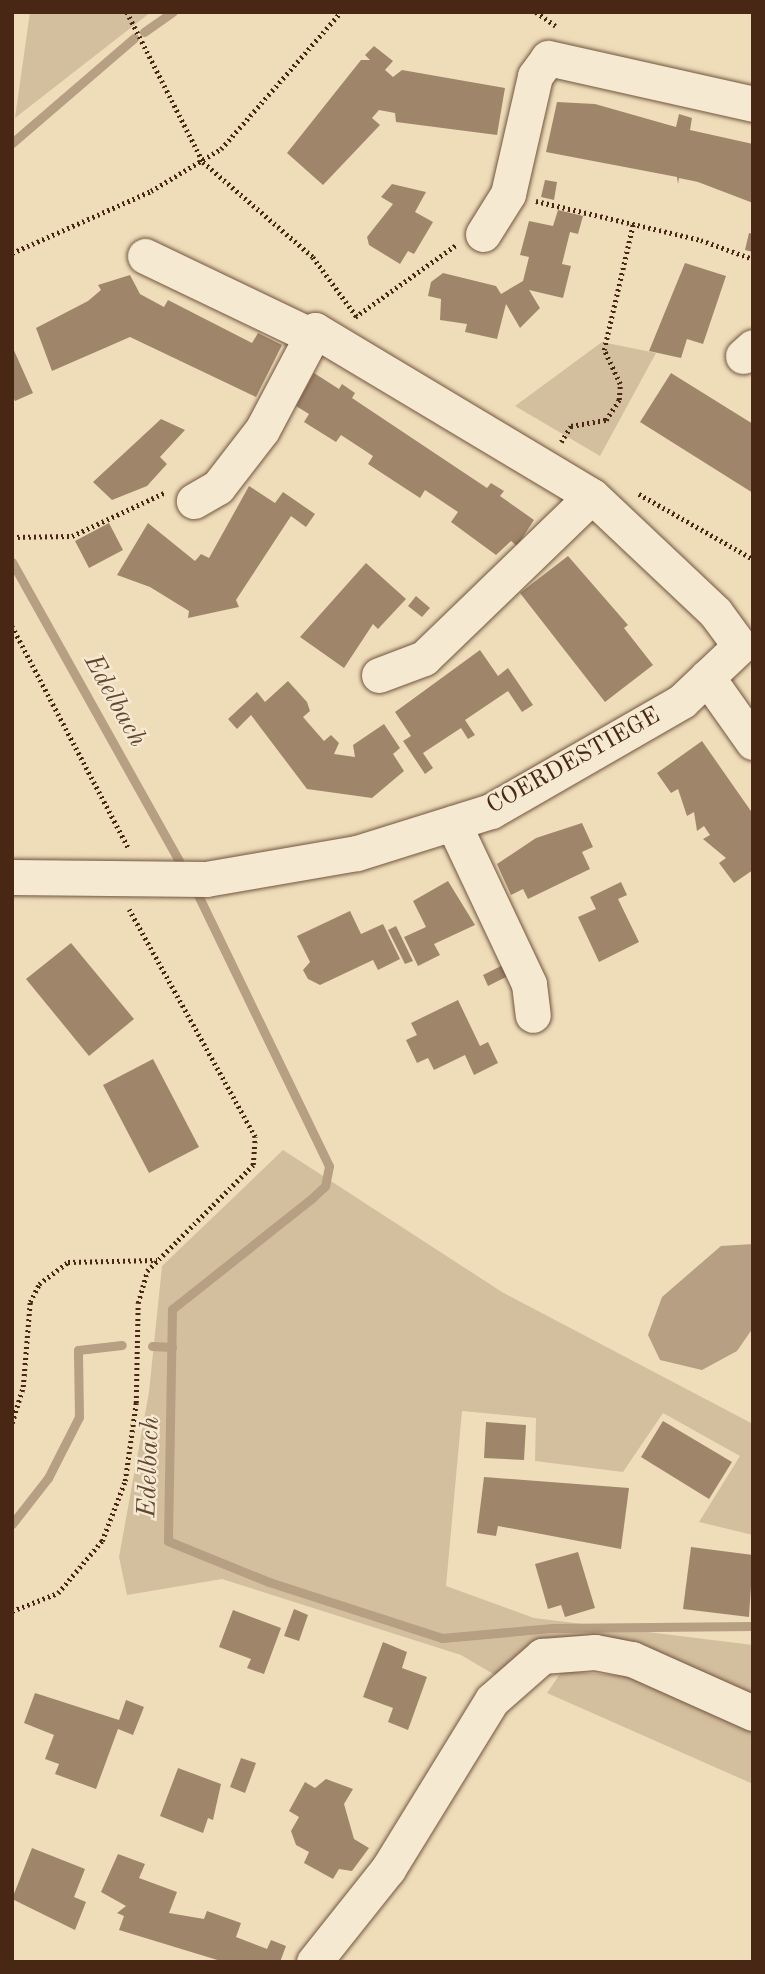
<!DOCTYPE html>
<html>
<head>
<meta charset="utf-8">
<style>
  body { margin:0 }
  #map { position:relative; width:765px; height:1974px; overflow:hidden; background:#efddba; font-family:"Old Standard TT",serif }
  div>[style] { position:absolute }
  .green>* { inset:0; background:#d3be9e }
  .water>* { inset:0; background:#b69f82 }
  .stream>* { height:9px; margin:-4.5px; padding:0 4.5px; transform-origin:4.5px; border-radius:4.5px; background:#b69f82 }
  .building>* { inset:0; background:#9f866b }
  .path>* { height:4.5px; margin-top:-2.25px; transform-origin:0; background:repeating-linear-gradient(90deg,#482815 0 2px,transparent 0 5.5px) }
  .roads { filter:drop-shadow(0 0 2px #72553e) drop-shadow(0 0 2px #72553e) }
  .minor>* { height:35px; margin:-17.5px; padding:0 17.5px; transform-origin:17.5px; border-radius:17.5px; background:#f5e9d2 }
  span { translate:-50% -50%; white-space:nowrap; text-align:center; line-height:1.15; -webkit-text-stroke:5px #f5e9d2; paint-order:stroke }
  .street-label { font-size:24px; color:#482815 }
  .water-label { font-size:26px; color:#644630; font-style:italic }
  .frame { position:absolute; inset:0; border:14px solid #482815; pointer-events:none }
</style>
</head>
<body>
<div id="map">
  <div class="green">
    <i style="clip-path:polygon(30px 12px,151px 12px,15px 118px)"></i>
    <i style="clip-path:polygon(602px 342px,656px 353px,600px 456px,515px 406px)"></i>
    <i style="clip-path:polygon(283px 1150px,502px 1292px,753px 1424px,753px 1535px,699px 1522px,740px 1456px,663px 1413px,623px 1472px,535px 1461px,536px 1418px,462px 1411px,446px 1586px,534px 1618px,753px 1645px,753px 1700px,632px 1648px,495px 1675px,461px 1655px,222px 1579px,127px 1595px,119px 1557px,149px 1392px,162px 1266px)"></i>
    <i style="clip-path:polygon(562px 1671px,626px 1676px,753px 1729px,753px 1784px,547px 1693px)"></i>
  </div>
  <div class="water">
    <i style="clip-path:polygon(753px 1244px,753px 1328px,737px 1351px,702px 1370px,660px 1360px,648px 1335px,662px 1297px,721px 1246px)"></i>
  </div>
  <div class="stream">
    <i style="left:144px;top:32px;width:35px;rotate:-35deg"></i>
    <i style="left:12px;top:143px;width:161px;rotate:-40.7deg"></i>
    <i style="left:12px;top:562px;width:342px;rotate:60.8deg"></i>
    <i style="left:198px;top:895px;width:301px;rotate:64.2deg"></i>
    <i style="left:329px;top:1166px;width:20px;rotate:101deg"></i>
    <i style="left:325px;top:1186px;width:19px;rotate:137deg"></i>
    <i style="left:311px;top:1199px;width:177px;rotate:141.6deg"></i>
    <i style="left:172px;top:1309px;width:232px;rotate:91deg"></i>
    <i style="left:168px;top:1541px;width:109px;rotate:22.1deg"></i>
    <i style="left:269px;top:1582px;width:182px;rotate:17.9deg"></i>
    <i style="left:442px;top:1638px;width:109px;rotate:-5.2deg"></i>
    <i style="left:551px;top:1628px;width:202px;rotate:-0.6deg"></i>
    <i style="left:152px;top:1346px;width:20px;rotate:3deg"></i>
    <i style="left:12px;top:1524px;width:58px;rotate:-52deg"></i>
    <i style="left:48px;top:1478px;width:68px;rotate:-63.1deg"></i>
    <i style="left:79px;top:1417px;width:67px;rotate:-90.9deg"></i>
    <i style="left:78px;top:1350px;width:44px;rotate:-6.5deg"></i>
  </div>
  <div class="building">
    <i style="clip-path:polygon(374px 46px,393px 61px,385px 70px,393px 77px,402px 70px,505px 88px,497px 135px,396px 122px,395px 113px,379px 110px,372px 118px,380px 125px,323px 185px,287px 153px,361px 60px,370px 60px,365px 55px)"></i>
    <i style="clip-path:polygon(557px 102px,595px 104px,676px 127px,679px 114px,692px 118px,690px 130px,753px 144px,753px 203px,698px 182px,679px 178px,678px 184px,677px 177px,546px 152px)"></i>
    <i style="clip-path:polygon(545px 180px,557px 182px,554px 200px,541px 197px)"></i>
    <i style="clip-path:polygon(392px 184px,426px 192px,415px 212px,433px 222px,414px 254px,408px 251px,400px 264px,369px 245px,367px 237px,393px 204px,381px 197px)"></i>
    <i style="clip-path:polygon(558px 210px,583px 216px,578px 234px,570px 232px,562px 264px,571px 266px,563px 298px,529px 290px,540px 308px,520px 328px,506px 304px,497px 339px,465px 332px,467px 324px,440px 320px,441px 299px,428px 296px,431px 282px,443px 273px,496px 286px,501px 294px,523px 281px,529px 257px,520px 255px,529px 221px,553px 226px)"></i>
    <i style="clip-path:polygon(749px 233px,753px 234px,753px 252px,745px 250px)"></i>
    <i style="clip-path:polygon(685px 263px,726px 276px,703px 344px,687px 339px,681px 358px,649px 351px)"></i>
    <i style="clip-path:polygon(130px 275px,140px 294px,164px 307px,168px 300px,252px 343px,258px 333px,282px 345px,256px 397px,130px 337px,52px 371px,36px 328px,88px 301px,101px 290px,98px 285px)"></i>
    <i style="clip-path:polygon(12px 346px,33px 393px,15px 401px,12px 394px)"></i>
    <i style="clip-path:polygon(314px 373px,339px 389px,342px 384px,355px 393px,352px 398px,487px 488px,491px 483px,504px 491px,500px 496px,534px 520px,517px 546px,511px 541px,496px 555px,451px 522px,458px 512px,425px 490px,420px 498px,368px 464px,373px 456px,341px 435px,336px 442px,304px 422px,309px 414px,296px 406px)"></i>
    <i style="clip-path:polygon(671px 373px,753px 424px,753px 493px,640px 422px)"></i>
    <i style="clip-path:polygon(161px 419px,185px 430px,160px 457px,167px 464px,147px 486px,112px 500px,93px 482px)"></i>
    <i style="clip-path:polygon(249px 486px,275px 503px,283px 492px,315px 514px,306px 527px,291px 516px,236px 600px,239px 607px,188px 618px,189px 611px,150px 587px,117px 575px,148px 523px,195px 561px,201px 554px,209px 558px)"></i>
    <i style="clip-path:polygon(109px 523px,123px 550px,89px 568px,75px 541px)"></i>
    <i style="clip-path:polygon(568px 556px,628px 625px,624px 628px,653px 665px,605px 702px,520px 593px)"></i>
    <i style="clip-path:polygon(366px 563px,406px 599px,378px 629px,373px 624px,344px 668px,300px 637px)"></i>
    <i style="clip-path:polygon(416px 596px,430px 608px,422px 617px,408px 606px)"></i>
    <i style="clip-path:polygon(480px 650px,498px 676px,508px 668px,533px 705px,522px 712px,508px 691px,465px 720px,475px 735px,468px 739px,461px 728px,423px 753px,433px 768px,425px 774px,403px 741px,411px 736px,395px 712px)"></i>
    <i style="clip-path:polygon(288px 681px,307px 702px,310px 711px,303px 717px,324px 741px,331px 735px,339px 743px,334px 754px,355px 757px,353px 745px,384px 724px,400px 748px,393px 754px,404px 771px,372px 798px,307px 789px,251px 715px,237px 729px,228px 719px,257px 692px,265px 702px)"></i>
    <i style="clip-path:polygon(702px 741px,753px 814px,753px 870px,734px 883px,719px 863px,726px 858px,703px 839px,710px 835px,704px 826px,697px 831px,694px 812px,687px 816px,678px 789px,671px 793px,657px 773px)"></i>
    <i style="clip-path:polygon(582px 823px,593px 847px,582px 852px,590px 869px,528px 899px,523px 889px,511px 895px,497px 864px,536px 838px)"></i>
    <i style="clip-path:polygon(448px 881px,475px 925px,434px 944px,440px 955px,418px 966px,404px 937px,426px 927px,413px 901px)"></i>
    <i style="clip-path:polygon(621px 882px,627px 895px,618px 899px,639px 942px,599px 962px,578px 917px,596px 909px,590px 897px)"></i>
    <i style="clip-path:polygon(350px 911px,361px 934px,383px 924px,400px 959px,378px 970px,373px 960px,320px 985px,308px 979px,303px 970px,310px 962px,297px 936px)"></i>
    <i style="clip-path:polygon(396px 926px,413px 961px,405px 964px,388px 930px)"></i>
    <i style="clip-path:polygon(71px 943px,134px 1019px,89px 1056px,26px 979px)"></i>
    <i style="clip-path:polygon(505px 964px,510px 975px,488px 986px,483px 975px)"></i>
    <i style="clip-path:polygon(458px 1000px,480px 1046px,488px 1042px,498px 1063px,474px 1075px,465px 1055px,434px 1070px,428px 1058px,417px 1063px,406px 1040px,417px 1035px,411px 1023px)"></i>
    <i style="clip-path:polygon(153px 1059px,199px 1147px,149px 1173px,103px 1085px)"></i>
    <i style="clip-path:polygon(663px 1421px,732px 1462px,709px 1499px,641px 1457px)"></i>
    <i style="clip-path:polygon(486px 1422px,526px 1425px,524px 1460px,484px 1458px)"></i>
    <i style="clip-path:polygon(484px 1477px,629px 1488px,621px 1549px,498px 1526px,496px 1536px,477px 1533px)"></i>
    <i style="clip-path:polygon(691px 1547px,753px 1555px,749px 1617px,683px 1609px)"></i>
    <i style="clip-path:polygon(578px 1552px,595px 1608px,565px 1617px,561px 1605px,548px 1609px,535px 1564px)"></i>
    <i style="clip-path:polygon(294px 1609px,308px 1615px,299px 1641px,284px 1636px)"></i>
    <i style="clip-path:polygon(233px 1610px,281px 1628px,264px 1674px,247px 1668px,251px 1659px,219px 1647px)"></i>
    <i style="clip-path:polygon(383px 1642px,407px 1652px,402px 1668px,427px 1677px,408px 1730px,388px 1722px,393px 1708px,363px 1697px)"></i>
    <i style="clip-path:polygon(35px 1693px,119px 1720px,126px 1700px,144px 1707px,133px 1735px,118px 1729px,96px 1789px,55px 1774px,59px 1764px,45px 1759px,54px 1735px,24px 1723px)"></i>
    <i style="clip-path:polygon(241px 1758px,256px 1763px,245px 1793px,230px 1787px)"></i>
    <i style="clip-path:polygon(178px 1768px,221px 1784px,213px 1820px,208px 1818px,203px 1833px,160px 1816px)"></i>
    <i style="clip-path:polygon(326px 1779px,353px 1789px,344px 1804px,354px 1839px,369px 1848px,352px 1871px,339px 1869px,333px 1879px,304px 1863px,309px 1852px,296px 1845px,291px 1831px,299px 1817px,289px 1811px,305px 1782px,315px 1788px)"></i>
    <i style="clip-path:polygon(32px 1848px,85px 1869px,74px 1897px,86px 1902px,75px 1930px,12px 1899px)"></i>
    <i style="clip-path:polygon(118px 1854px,145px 1864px,139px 1878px,177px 1892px,169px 1913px,204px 1919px,207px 1911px,241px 1923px,236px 1937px,267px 1949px,271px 1940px,286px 1946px,280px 1962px,224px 1962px,119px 1930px,124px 1916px,117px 1913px,126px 1906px,101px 1892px)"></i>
  </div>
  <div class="path">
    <i style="left:127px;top:12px;width:168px;rotate:63.1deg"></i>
    <i style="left:203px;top:162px;width:145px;rotate:40.8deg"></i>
    <i style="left:313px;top:257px;width:74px;rotate:53.7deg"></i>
    <i style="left:536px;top:12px;width:24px;rotate:35deg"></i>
    <i style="left:536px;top:201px;width:170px;rotate:13.3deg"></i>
    <i style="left:701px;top:240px;width:55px;rotate:20.1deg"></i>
    <i style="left:12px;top:253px;width:152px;rotate:-24deg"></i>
    <i style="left:151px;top:191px;width:82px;rotate:-31deg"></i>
    <i style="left:221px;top:149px;width:182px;rotate:-48.8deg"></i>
    <i style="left:355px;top:317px;width:124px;rotate:-35.5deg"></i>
    <i style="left:561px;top:442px;width:19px;rotate:-58deg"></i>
    <i style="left:571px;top:426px;width:36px;rotate:-10deg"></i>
    <i style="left:606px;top:420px;width:24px;rotate:-57deg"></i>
    <i style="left:619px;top:400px;width:16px;rotate:-86deg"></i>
    <i style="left:620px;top:384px;width:38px;rotate:-115deg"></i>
    <i style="left:604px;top:350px;width:129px;rotate:-77deg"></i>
    <i style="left:639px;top:494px;width:131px;rotate:29.7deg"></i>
    <i style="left:12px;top:537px;width:60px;rotate:-1deg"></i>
    <i style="left:72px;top:536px;width:102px;rotate:-25.1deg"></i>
    <i style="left:12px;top:626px;width:252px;rotate:62.3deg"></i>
    <i style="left:12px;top:1423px;width:38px;rotate:-73deg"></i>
    <i style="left:23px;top:1387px;width:85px;rotate:-85.3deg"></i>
    <i style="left:30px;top:1302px;width:20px;rotate:-63deg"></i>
    <i style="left:39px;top:1284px;width:36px;rotate:-37deg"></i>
    <i style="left:68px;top:1262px;width:89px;rotate:-1.3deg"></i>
    <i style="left:12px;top:1611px;width:49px;rotate:-21.4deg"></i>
    <i style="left:58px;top:1593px;width:68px;rotate:-49.8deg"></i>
    <i style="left:102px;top:1541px;width:64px;rotate:-69deg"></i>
    <i style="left:125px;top:1481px;width:79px;rotate:-82deg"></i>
    <i style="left:136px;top:1403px;width:100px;rotate:-88.9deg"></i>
    <i style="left:138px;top:1303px;width:33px;rotate:-74deg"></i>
    <i style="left:147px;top:1271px;width:150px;rotate:-45deg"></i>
    <i style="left:253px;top:1165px;width:28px;rotate:-86deg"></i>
    <i style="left:255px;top:1137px;width:260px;rotate:-119deg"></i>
  </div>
  <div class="roads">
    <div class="minor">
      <i style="left:483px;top:234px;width:47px;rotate:-58deg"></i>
      <i style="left:508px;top:194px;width:121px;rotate:-77.1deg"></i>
      <i style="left:535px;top:76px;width:22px;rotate:-54deg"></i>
      <i style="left:548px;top:58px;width:210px;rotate:12.6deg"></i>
      <i style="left:145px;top:256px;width:185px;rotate:25.6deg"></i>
      <i style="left:743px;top:356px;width:13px;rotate:-42deg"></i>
      <i style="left:379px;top:675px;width:48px;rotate:-20.7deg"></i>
      <i style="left:424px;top:658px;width:233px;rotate:-44deg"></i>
      <i style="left:707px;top:677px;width:80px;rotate:54.7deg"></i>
      <i style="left:453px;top:823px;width:178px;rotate:64.7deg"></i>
      <i style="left:529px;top:984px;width:31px;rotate:83deg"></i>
      <i style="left:12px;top:877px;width:194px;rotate:0.6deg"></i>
      <i style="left:206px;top:879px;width:153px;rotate:-9.8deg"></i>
      <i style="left:357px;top:853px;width:140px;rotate:-17.4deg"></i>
      <i style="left:491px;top:811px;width:220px;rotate:-29.9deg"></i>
      <i style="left:682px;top:701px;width:80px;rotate:-43.5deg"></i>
      <i style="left:740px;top:646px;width:42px;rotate:-126.3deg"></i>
      <i style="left:715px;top:612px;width:169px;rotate:-136.7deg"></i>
      <i style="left:592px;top:496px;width:323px;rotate:-149.1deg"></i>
      <i style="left:315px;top:330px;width:113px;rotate:117.9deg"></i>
      <i style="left:262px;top:430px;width:72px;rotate:127.7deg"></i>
      <i style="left:218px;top:487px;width:28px;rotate:150deg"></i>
      <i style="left:314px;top:1962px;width:119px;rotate:-51.5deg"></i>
      <i style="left:388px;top:1869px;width:198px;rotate:-58.4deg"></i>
      <i style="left:492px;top:1700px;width:67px;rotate:-41.3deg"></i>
      <i style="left:542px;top:1656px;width:53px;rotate:-4.3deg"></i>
      <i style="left:595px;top:1652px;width:38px;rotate:11deg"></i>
      <i style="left:632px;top:1659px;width:133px;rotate:24.1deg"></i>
    </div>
  </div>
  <div class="street-label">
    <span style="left:574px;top:762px;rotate:-29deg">COERDESTIEGE</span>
  </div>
  <div class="water-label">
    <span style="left:114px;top:701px;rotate:61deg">Edelbach</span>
    <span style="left:150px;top:1467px;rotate:-88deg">Edelbach</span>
  </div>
  <div class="frame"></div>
</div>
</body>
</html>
